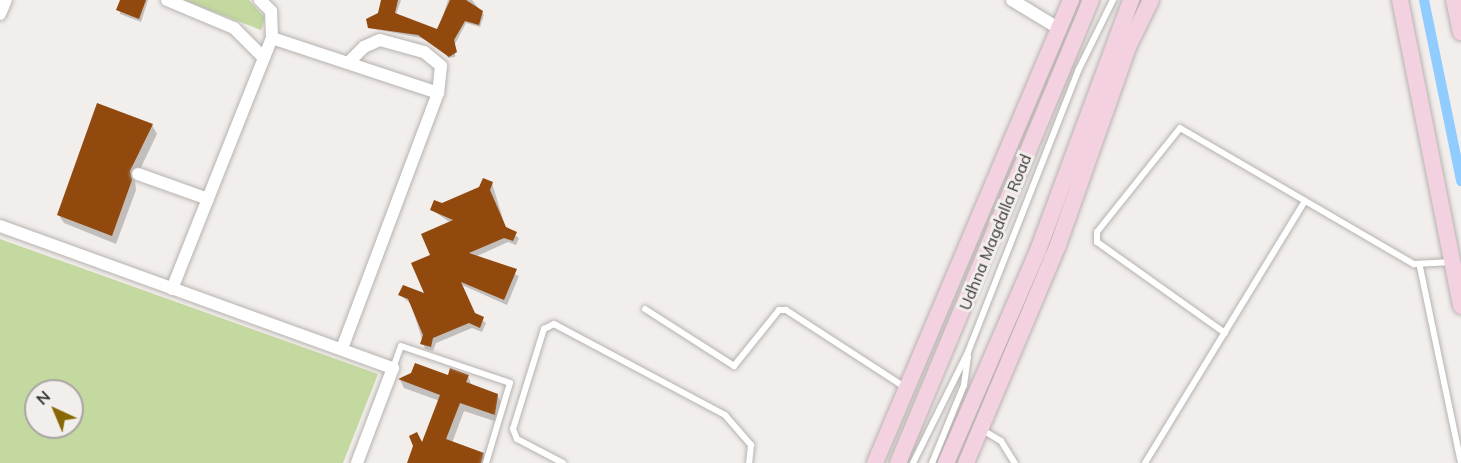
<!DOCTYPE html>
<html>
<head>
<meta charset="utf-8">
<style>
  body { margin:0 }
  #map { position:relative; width:1461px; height:463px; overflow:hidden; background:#f2eeec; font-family:Mulish,sans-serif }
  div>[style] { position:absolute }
  .green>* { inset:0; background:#c3d9a0 }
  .shadow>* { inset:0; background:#0003 }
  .canal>* { height:10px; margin:-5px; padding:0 5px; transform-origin:5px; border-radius:5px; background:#90ccff }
  .building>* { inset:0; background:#92490e }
  .roads { filter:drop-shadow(0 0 2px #b6b2af) drop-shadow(0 0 2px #b6b2af) }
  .lane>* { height:6px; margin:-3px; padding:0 3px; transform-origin:3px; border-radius:3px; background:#fff }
  .street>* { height:12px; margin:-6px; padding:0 6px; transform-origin:6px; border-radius:6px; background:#fff }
  .secondary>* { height:16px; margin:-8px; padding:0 8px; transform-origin:8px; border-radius:8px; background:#f4d1e0 }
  span { translate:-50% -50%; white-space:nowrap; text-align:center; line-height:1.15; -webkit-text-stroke:6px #f2eeec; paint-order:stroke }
  .street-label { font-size:16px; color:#393736 }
  .north { position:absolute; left:24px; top:379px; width:60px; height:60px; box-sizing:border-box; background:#f2eeec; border:2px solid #a8a5a3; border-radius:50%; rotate:316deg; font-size:16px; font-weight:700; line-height:24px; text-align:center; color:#393736 }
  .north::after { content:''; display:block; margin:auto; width:21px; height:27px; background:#886804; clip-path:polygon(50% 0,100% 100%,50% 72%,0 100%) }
</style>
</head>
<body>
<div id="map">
  <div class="green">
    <i style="clip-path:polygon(183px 0,249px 0,265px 18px,261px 30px)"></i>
    <i style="clip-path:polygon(evenodd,0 239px,378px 374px,343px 463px,0 463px,0 239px,36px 391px,72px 391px,72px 427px,36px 427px,36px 391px)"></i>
  </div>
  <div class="shadow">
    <i style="clip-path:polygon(121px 0,148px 0,141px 22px,120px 14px)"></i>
    <i style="clip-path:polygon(383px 0,401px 0,396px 15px,438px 31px,448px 0,472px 0,484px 15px,480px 27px,466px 23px,455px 44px,455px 57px,448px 58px,443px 48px,421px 38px,369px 28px,369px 17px,380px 14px)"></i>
    <i style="clip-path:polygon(152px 125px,157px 134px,135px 180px,136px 190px,116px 244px,64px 223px,58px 214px)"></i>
    <i style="clip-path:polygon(492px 183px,506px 229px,519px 238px,516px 245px,508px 242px,475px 257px,519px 276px,507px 305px,462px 285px,475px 315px,486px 323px,482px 332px,472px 328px,436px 343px,433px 351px,425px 349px,411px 304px,400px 295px,427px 296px,432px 255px,451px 223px,432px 210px)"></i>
    <i style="clip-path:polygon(413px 374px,468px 376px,472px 386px,497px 395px,502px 404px,500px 423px,464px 411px,452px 443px,483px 454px,488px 463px,409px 463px,423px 445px,440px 401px,404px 388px,400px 380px)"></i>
  </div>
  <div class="canal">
    <i style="left:1424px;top:0;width:185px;rotate:78.4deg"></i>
  </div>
  <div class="building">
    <i style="clip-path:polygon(120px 0,146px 0,139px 19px,116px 10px)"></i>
    <i style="clip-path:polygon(381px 0,398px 0,395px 13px,437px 29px,450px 0,466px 0,483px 11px,479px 25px,465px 21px,454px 40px,457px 52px,449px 57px,418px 35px,368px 28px,366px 19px,378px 13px)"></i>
    <i style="clip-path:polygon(97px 103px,153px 124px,130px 171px,132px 180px,112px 236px,57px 215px)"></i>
    <i style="clip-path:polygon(483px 178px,493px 182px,490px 190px,506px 227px,517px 232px,513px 241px,504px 238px,469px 253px,517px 269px,504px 300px,461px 282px,475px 313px,484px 317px,480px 328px,469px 323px,433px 338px,431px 347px,420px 344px,423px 335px,408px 299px,398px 295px,403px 285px,424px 293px,411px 263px,430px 255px,421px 234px,453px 220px,430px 210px,434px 200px,442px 203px,479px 187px)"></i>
    <i style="clip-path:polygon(415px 363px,448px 375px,450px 368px,469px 375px,466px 382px,498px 394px,495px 415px,460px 403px,446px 439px,484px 453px,481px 463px,407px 463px,413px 446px,409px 436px,417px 432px,422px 442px,440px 395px,398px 379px,411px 373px)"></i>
  </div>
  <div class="roads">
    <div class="lane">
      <i style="left:1420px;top:267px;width:200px;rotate:78.2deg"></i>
      <i style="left:645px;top:309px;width:106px;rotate:32.6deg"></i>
      <i style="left:734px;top:366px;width:72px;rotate:-51.2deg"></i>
      <i style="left:779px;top:310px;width:7px"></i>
      <i style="left:786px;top:310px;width:143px;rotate:33deg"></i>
      <i style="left:1225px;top:333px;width:157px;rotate:-144.6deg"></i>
      <i style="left:1097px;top:242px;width:10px;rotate:-90deg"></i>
      <i style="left:1097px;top:232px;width:133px;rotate:-51.4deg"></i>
      <i style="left:1180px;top:128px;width:271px;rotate:30.2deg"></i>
      <i style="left:1414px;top:264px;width:38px;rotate:-3deg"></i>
      <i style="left:393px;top:368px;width:23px;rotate:-70deg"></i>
      <i style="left:401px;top:346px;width:115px;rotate:18.7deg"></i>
      <i style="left:510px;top:383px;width:84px;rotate:106.7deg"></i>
      <i style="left:981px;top:429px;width:23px;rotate:31deg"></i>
      <i style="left:1001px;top:441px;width:26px;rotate:58deg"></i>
      <i style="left:563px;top:463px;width:52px;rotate:-152.4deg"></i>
      <i style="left:517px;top:439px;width:11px;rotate:-112deg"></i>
      <i style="left:513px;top:429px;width:105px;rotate:-72.8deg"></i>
      <i style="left:544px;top:329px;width:11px;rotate:-27deg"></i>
      <i style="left:554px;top:324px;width:194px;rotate:28deg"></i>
      <i style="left:725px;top:415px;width:40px;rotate:49deg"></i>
      <i style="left:751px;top:445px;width:18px;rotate:96deg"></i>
      <i style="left:913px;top:463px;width:124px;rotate:-63.6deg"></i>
      <i style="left:968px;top:352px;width:304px;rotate:-68.6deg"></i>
      <i style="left:1079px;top:69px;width:77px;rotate:-63.8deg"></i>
      <i style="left:932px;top:463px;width:84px;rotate:-67.7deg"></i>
      <i style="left:964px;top:385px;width:29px;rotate:-82deg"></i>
      <i style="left:1145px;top:463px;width:305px;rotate:-58.6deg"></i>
    </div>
    <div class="street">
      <i style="left:167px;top:0;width:73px;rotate:22.7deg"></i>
      <i style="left:234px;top:28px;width:42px;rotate:45deg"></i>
      <i style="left:1012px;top:0;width:54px;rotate:31.3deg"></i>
      <i style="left:0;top:14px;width:15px;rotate:-67deg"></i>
      <i style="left:272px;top:38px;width:175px;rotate:18.3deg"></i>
      <i style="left:438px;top:93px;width:273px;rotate:110.6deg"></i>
      <i style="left:350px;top:61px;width:20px;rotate:-45deg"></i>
      <i style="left:364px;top:47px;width:17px;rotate:-24deg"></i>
      <i style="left:380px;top:40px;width:46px;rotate:15.3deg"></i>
      <i style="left:424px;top:52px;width:22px;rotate:39deg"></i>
      <i style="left:441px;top:66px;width:27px;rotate:96deg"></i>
      <i style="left:138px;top:174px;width:74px;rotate:19.7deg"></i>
      <i style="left:0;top:226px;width:418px;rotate:19.9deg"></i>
      <i style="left:393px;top:368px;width:102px;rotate:110.8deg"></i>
      <i style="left:172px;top:289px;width:270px;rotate:-68.3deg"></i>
      <i style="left:272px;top:38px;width:27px;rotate:-92deg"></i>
      <i style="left:271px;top:11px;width:16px;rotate:-135deg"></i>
    </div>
    <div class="secondary">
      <i style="left:1400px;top:0;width:312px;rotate:78.7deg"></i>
      <i style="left:1454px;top:0;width:33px;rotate:78deg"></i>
      <i style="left:875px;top:463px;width:503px;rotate:-67.06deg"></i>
      <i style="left:898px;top:463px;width:502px;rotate:-67.37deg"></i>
      <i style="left:946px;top:463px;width:229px;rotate:-66.6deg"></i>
      <i style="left:1037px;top:253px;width:270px;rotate:-69.6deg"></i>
      <i style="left:966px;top:463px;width:237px;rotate:-67.1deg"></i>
      <i style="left:1058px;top:245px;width:210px;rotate:-70.5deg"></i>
      <i style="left:1128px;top:47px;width:52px;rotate:-63.9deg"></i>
    </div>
  </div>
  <div class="street-label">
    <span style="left:995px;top:232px;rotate:-68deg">Udhna Magdalla Road</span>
  </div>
  <div class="north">N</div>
</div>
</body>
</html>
